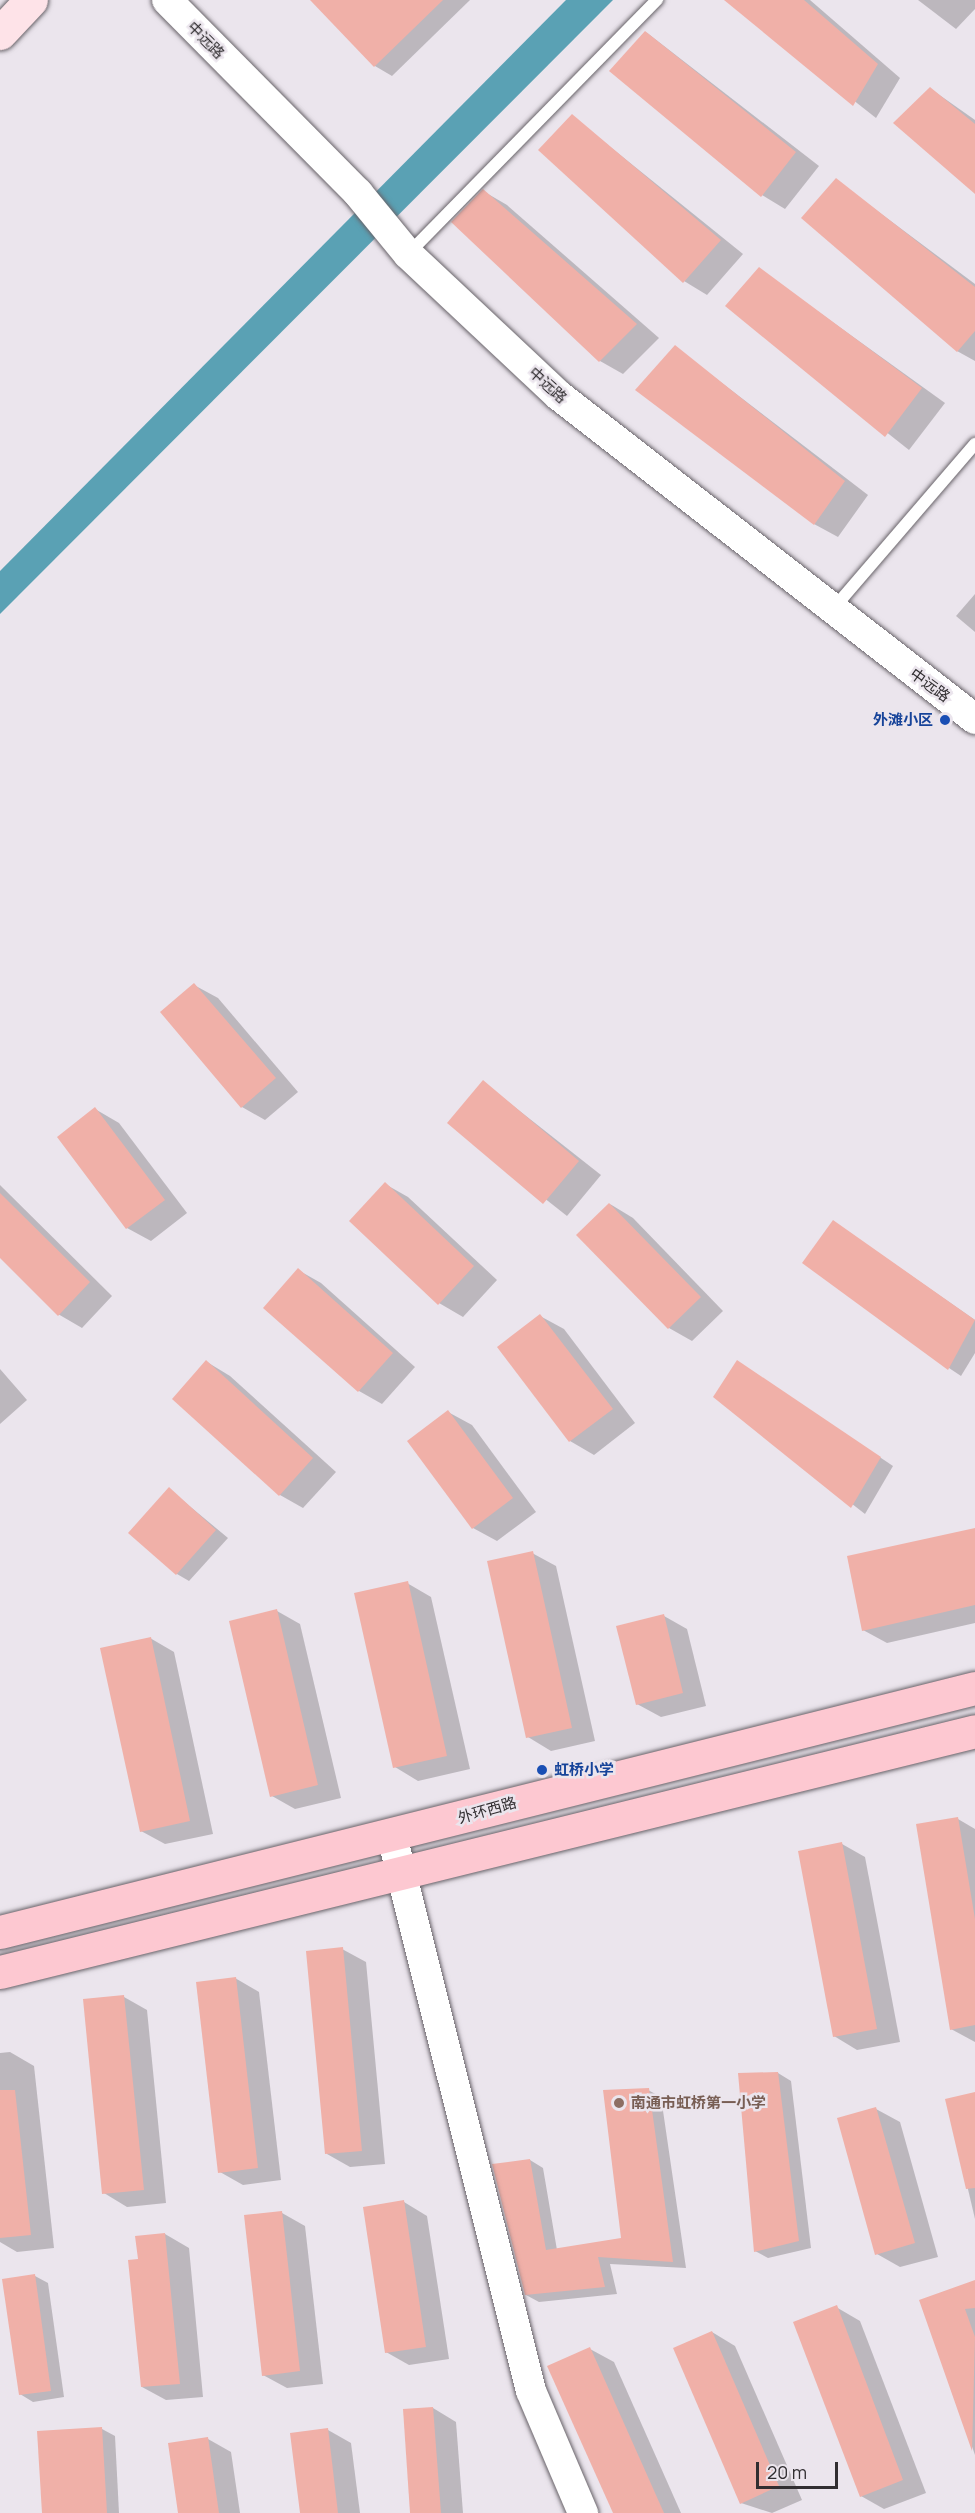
<!DOCTYPE html>
<html>
<head>
<meta charset="utf-8">
<style>
  body { margin:0 }
  #map { position:relative; width:975px; height:2513px; overflow:hidden; background:#ebe5ed; font-family:Manrope,"Noto Sans SC",sans-serif }
  div>[style] { position:absolute }
  .water>* { inset:0; background:#5aa1b4 }
  .shadow>* { inset:0; background:#0003 }
  .building>* { inset:0; background:#f0b0a8 }
  .roads { filter:drop-shadow(0 0 2px #686369) drop-shadow(0 0 2px #686369) }
  .service>* { height:12px; margin:-6px; padding:0 6px; transform-origin:6px; border-radius:6px; background:#fff }
  .tertiary>* { height:30px; margin:-15px; padding:0 15px; transform-origin:15px; border-radius:15px; background:#fff }
  .secondary>* { height:33px; margin:-16.5px; padding:0 16.5px; transform-origin:16.5px; border-radius:16.5px; background:#fee3e8 }
  .primary>* { height:33px; margin:-16.5px; padding:0 16.5px; transform-origin:16.5px; border-radius:16.5px; background:#fdc8d1 }
  .dots>* { width:16px; height:16px; translate:-50% -50%; box-sizing:border-box; border:3px solid #ebe5ed; border-radius:50% }
  span { translate:-50% -50%; white-space:nowrap; text-align:center; line-height:1.15; -webkit-text-stroke:5px #ebe5ed; paint-order:stroke }
  .street-label { font-size:15px; color:#312e31 }
  .transit-label { font-size:15px; color:#164399; font-weight:700 }
  .right { translate:-100% -50%; text-align:right }
  .left { translate:0 -50%; text-align:left }
  .education-label { font-size:15px; color:#785e54; font-weight:700 }
  .scale { position:absolute; left:756px; top:2462px; width:82px; height:27px; box-sizing:border-box; border:3px solid #312e31; border-top:0; padding-left:8px; font-size:18px; line-height:21px; white-space:nowrap; color:#312e31; -webkit-text-stroke:4px #ebe5ed; paint-order:stroke }
</style>
</head>
<body>
<div id="map">
  <div class="water">
    <i style="clip-path:polygon(566px 0,613px 0,0 614px,0 571px)"></i>
  </div>
  <div class="shadow">
    <i style="clip-path:polygon(312px 0,470px 0,392px 76px,375px 66px)"></i>
    <i style="clip-path:polygon(726px 0,810px 0,900px 78px,876px 118px)"></i>
    <i style="clip-path:polygon(918px 0,975px 0,975px 9px,956px 29px)"></i>
    <i style="clip-path:polygon(646px 32px,819px 166px,785px 209px,762px 195px)"></i>
    <i style="clip-path:polygon(931px 89px,975px 120px,975px 192px)"></i>
    <i style="clip-path:polygon(572px 116px,743px 254px,707px 295px,684px 281px)"></i>
    <i style="clip-path:polygon(836px 180px,975px 284px,975px 361px,957px 351px)"></i>
    <i style="clip-path:polygon(483px 191px,507px 205px,659px 338px,623px 374px,600px 361px)"></i>
    <i style="clip-path:polygon(759px 269px,945px 403px,909px 450px,727px 306px)"></i>
    <i style="clip-path:polygon(675px 347px,868px 495px,838px 537px,814px 524px)"></i>
    <i style="clip-path:polygon(975px 594px,975px 632px,956px 616px)"></i>
    <i style="clip-path:polygon(194px 985px,218px 998px,298px 1092px,265px 1120px,242px 1107px)"></i>
    <i style="clip-path:polygon(483px 1082px,601px 1175px,567px 1216px,449px 1123px)"></i>
    <i style="clip-path:polygon(95px 1109px,119px 1123px,187px 1213px,151px 1241px,127px 1228px)"></i>
    <i style="clip-path:polygon(385px 1184px,408px 1197px,497px 1280px,463px 1317px,439px 1303px)"></i>
    <i style="clip-path:polygon(0 1185px,112px 1296px,82px 1328px,58px 1314px,0 1256px)"></i>
    <i style="clip-path:polygon(610px 1204px,633px 1218px,723px 1311px,692px 1341px,669px 1328px)"></i>
    <i style="clip-path:polygon(834px 1222px,975px 1320px,975px 1353px,961px 1376px,949px 1368px)"></i>
    <i style="clip-path:polygon(298px 1270px,321px 1283px,415px 1367px,382px 1404px,359px 1391px)"></i>
    <i style="clip-path:polygon(540px 1316px,564px 1329px,635px 1423px,594px 1455px,570px 1441px)"></i>
    <i style="clip-path:polygon(207px 1362px,230px 1376px,336px 1472px,303px 1508px,280px 1495px,174px 1399px)"></i>
    <i style="clip-path:polygon(0 1369px,27px 1400px,0 1424px)"></i>
    <i style="clip-path:polygon(750px 1370px,893px 1466px,865px 1514px,715px 1397px)"></i>
    <i style="clip-path:polygon(448px 1412px,472px 1425px,536px 1512px,497px 1541px,473px 1528px)"></i>
    <i style="clip-path:polygon(169px 1489px,228px 1538px,189px 1581px,177px 1574px)"></i>
    <i style="clip-path:polygon(975px 1530px,975px 1623px,887px 1643px,863px 1630px)"></i>
    <i style="clip-path:polygon(532px 1553px,556px 1566px,595px 1741px,551px 1751px,528px 1737px)"></i>
    <i style="clip-path:polygon(407px 1583px,431px 1597px,470px 1769px,418px 1781px,395px 1767px)"></i>
    <i style="clip-path:polygon(277px 1611px,300px 1624px,341px 1798px,295px 1809px,272px 1796px)"></i>
    <i style="clip-path:polygon(664px 1616px,687px 1629px,706px 1706px,661px 1717px,637px 1704px)"></i>
    <i style="clip-path:polygon(150px 1638px,174px 1652px,213px 1834px,165px 1844px,141px 1831px)"></i>
    <i style="clip-path:polygon(958px 1819px,975px 1829px,975px 2042px,951px 2029px)"></i>
    <i style="clip-path:polygon(842px 1844px,865px 1857px,900px 2042px,857px 2050px,834px 2036px)"></i>
    <i style="clip-path:polygon(342px 1949px,366px 1962px,385px 2164px,350px 2167px,327px 2154px)"></i>
    <i style="clip-path:polygon(235px 1978px,259px 1992px,281px 2180px,243px 2185px,220px 2172px)"></i>
    <i style="clip-path:polygon(124px 1997px,147px 2010px,166px 2203px,127px 2207px,104px 2193px)"></i>
    <i style="clip-path:polygon(10px 2052px,34px 2066px,54px 2248px,17px 2252px,0 2242px,0 2053px)"></i>
    <i style="clip-path:polygon(778px 2073px,791px 2081px,811px 2248px,768px 2258px,755px 2251px)"></i>
    <i style="clip-path:polygon(648px 2090px,661px 2097px,686px 2268px,610px 2264px,617px 2294px,539px 2302px,526px 2295px,530px 2160px,543px 2168px,557px 2250px,623px 2239px)"></i>
    <i style="clip-path:polygon(975px 2094px,975px 2219px,947px 2100px)"></i>
    <i style="clip-path:polygon(876px 2109px,900px 2122px,938px 2257px,900px 2267px,877px 2254px)"></i>
    <i style="clip-path:polygon(404px 2202px,427px 2216px,449px 2359px,409px 2365px,386px 2352px)"></i>
    <i style="clip-path:polygon(282px 2213px,305px 2226px,323px 2384px,287px 2388px,263px 2375px)"></i>
    <i style="clip-path:polygon(165px 2234px,189px 2248px,203px 2397px,166px 2400px,142px 2387px,140px 2260px)"></i>
    <i style="clip-path:polygon(35px 2276px,48px 2283px,64px 2397px,33px 2402px,20px 2394px)"></i>
    <i style="clip-path:polygon(975px 2298px,975px 2455px,921px 2301px)"></i>
    <i style="clip-path:polygon(836px 2307px,860px 2321px,926px 2493px,884px 2509px,861px 2496px)"></i>
    <i style="clip-path:polygon(712px 2332px,735px 2346px,802px 2500px,772px 2513px,741px 2503px)"></i>
    <i style="clip-path:polygon(590px 2349px,614px 2362px,681px 2513px,614px 2513px)"></i>
    <i style="clip-path:polygon(433px 2408px,456px 2422px,463px 2513px,411px 2513px)"></i>
    <i style="clip-path:polygon(102px 2429px,115px 2436px,119px 2513px,43px 2513px)"></i>
    <i style="clip-path:polygon(328px 2430px,351px 2443px,360px 2513px,301px 2513px)"></i>
    <i style="clip-path:polygon(208px 2439px,231px 2452px,240px 2513px,180px 2513px)"></i>
  </div>
  <div class="building">
    <i style="clip-path:polygon(310px 0,443px 0,374px 67px)"></i>
    <i style="clip-path:polygon(724px 0,804px 0,878px 64px,853px 106px)"></i>
    <i style="clip-path:polygon(645px 31px,796px 152px,761px 197px,609px 71px)"></i>
    <i style="clip-path:polygon(930px 87px,975px 124px,975px 194px,893px 123px)"></i>
    <i style="clip-path:polygon(572px 114px,721px 240px,683px 283px,538px 150px)"></i>
    <i style="clip-path:polygon(836px 178px,975px 287px,975px 331px,957px 352px,801px 218px)"></i>
    <i style="clip-path:polygon(483px 189px,637px 324px,599px 362px,451px 222px)"></i>
    <i style="clip-path:polygon(759px 267px,922px 388px,885px 437px,725px 306px)"></i>
    <i style="clip-path:polygon(675px 345px,845px 481px,814px 525px,635px 390px)"></i>
    <i style="clip-path:polygon(194px 983px,276px 1078px,241px 1108px,160px 1012px)"></i>
    <i style="clip-path:polygon(483px 1080px,579px 1161px,543px 1204px,447px 1123px)"></i>
    <i style="clip-path:polygon(95px 1107px,165px 1200px,126px 1229px,57px 1137px)"></i>
    <i style="clip-path:polygon(385px 1182px,474px 1266px,438px 1305px,349px 1221px)"></i>
    <i style="clip-path:polygon(0 1193px,90px 1282px,58px 1316px,0 1258px)"></i>
    <i style="clip-path:polygon(609px 1203px,701px 1297px,668px 1329px,576px 1235px)"></i>
    <i style="clip-path:polygon(833px 1220px,975px 1320px,948px 1370px,802px 1263px)"></i>
    <i style="clip-path:polygon(298px 1268px,393px 1353px,358px 1392px,263px 1308px)"></i>
    <i style="clip-path:polygon(540px 1314px,613px 1409px,569px 1442px,497px 1347px)"></i>
    <i style="clip-path:polygon(206px 1360px,313px 1458px,279px 1496px,172px 1399px)"></i>
    <i style="clip-path:polygon(737px 1360px,881px 1457px,851px 1508px,713px 1397px)"></i>
    <i style="clip-path:polygon(448px 1410px,513px 1498px,472px 1529px,407px 1441px)"></i>
    <i style="clip-path:polygon(169px 1487px,216px 1530px,176px 1575px,128px 1533px)"></i>
    <i style="clip-path:polygon(975px 1528px,975px 1605px,862px 1631px,847px 1556px)"></i>
    <i style="clip-path:polygon(533px 1551px,572px 1728px,526px 1738px,487px 1561px)"></i>
    <i style="clip-path:polygon(408px 1581px,447px 1756px,393px 1768px,354px 1593px)"></i>
    <i style="clip-path:polygon(277px 1609px,318px 1785px,270px 1797px,229px 1621px)"></i>
    <i style="clip-path:polygon(664px 1614px,683px 1693px,636px 1705px,616px 1626px)"></i>
    <i style="clip-path:polygon(151px 1637px,190px 1821px,140px 1832px,100px 1648px)"></i>
    <i style="clip-path:polygon(958px 1817px,975px 1919px,975px 2025px,950px 2030px,916px 1824px)"></i>
    <i style="clip-path:polygon(842px 1842px,877px 2029px,833px 2037px,798px 1851px)"></i>
    <i style="clip-path:polygon(343px 1947px,362px 2151px,325px 2154px,306px 1951px)"></i>
    <i style="clip-path:polygon(236px 1977px,258px 2168px,218px 2173px,196px 1982px)"></i>
    <i style="clip-path:polygon(124px 1995px,144px 2190px,102px 2194px,83px 1999px)"></i>
    <i style="clip-path:polygon(778px 2072px,799px 2241px,754px 2252px,738px 2073px)"></i>
    <i style="clip-path:polygon(649px 2088px,673px 2262px,598px 2257px,605px 2287px,525px 2295px,492px 2164px,530px 2159px,546px 2250px,621px 2238px,603px 2090px)"></i>
    <i style="clip-path:polygon(0 2090px,15px 2090px,31px 2235px,0 2238px)"></i>
    <i style="clip-path:polygon(975px 2092px,975px 2188px,966px 2189px,945px 2099px)"></i>
    <i style="clip-path:polygon(876px 2107px,915px 2243px,875px 2255px,837px 2118px)"></i>
    <i style="clip-path:polygon(404px 2200px,426px 2347px,385px 2353px,363px 2207px)"></i>
    <i style="clip-path:polygon(282px 2211px,300px 2371px,262px 2376px,244px 2215px)"></i>
    <i style="clip-path:polygon(165px 2233px,180px 2384px,141px 2387px,128px 2260px,138px 2259px,135px 2236px)"></i>
    <i style="clip-path:polygon(35px 2274px,51px 2391px,19px 2395px,2px 2279px)"></i>
    <i style="clip-path:polygon(975px 2280px,975px 2308px,965px 2309px,975px 2337px,972px 2451px,919px 2300px)"></i>
    <i style="clip-path:polygon(837px 2305px,903px 2480px,860px 2497px,793px 2322px)"></i>
    <i style="clip-path:polygon(712px 2331px,779px 2486px,740px 2504px,673px 2348px)"></i>
    <i style="clip-path:polygon(590px 2347px,664px 2513px,613px 2513px,547px 2366px)"></i>
    <i style="clip-path:polygon(433px 2407px,441px 2513px,410px 2513px,403px 2409px)"></i>
    <i style="clip-path:polygon(102px 2427px,107px 2513px,42px 2513px,37px 2431px)"></i>
    <i style="clip-path:polygon(328px 2428px,338px 2513px,300px 2513px,290px 2433px)"></i>
    <i style="clip-path:polygon(208px 2437px,219px 2513px,178px 2513px,168px 2443px)"></i>
  </div>
  <div class="roads">
    <div class="service">
      <i style="left:408px;top:254px;width:356px;rotate:-45.6deg"></i>
      <i style="left:833px;top:609px;width:218px;rotate:-49.3deg"></i>
    </div>
    <div class="tertiary">
      <i style="left:167px;top:0;width:272px;rotate:45.3deg"></i>
      <i style="left:358px;top:193px;width:79px;rotate:50.7deg"></i>
      <i style="left:408px;top:254px;width:206px;rotate:43.2deg"></i>
      <i style="left:558px;top:395px;width:528px;rotate:37.85deg"></i>
      <i style="left:392px;top:1836px;width:572px;rotate:75.94deg"></i>
      <i style="left:531px;top:2391px;width:133px;rotate:66.9deg"></i>
    </div>
    <div class="secondary">
      <i style="left:0;top:33px;width:45px;rotate:-46.8deg"></i>
    </div>
    <div class="primary">
      <i style="left:0;top:1932px;width:1005px;rotate:-14.05deg"></i>
      <i style="left:0;top:1972px;width:1004px;rotate:-13.88deg"></i>
    </div>
  </div>
  <div class="dots">
    <i style="left:945px;top:720px;background:#1a4fb4"></i>
    <i style="left:542px;top:1770px;background:#1a4fb4"></i>
    <i style="left:619px;top:2103px;background:#8d6e63"></i>
  </div>
  <div class="street-label">
    <span style="left:206px;top:40px;rotate:45deg">中远路</span>
    <span style="left:548px;top:385px;rotate:42deg">中远路</span>
    <span style="left:930px;top:685px;rotate:36deg">中远路</span>
    <span style="left:487px;top:1810px;rotate:-16deg">外环西路</span>
  </div>
  <div class="transit-label">
    <span class="right" style="left:933px;top:720px">外滩小区</span>
    <span class="left" style="left:554px;top:1770px">虹桥小学</span>
  </div>
  <div class="education-label">
    <span class="left" style="left:631px;top:2103px">南通市虹桥第一小学</span>
  </div>
  <div class="scale">20 m</div>
</div>
</body>
</html>
